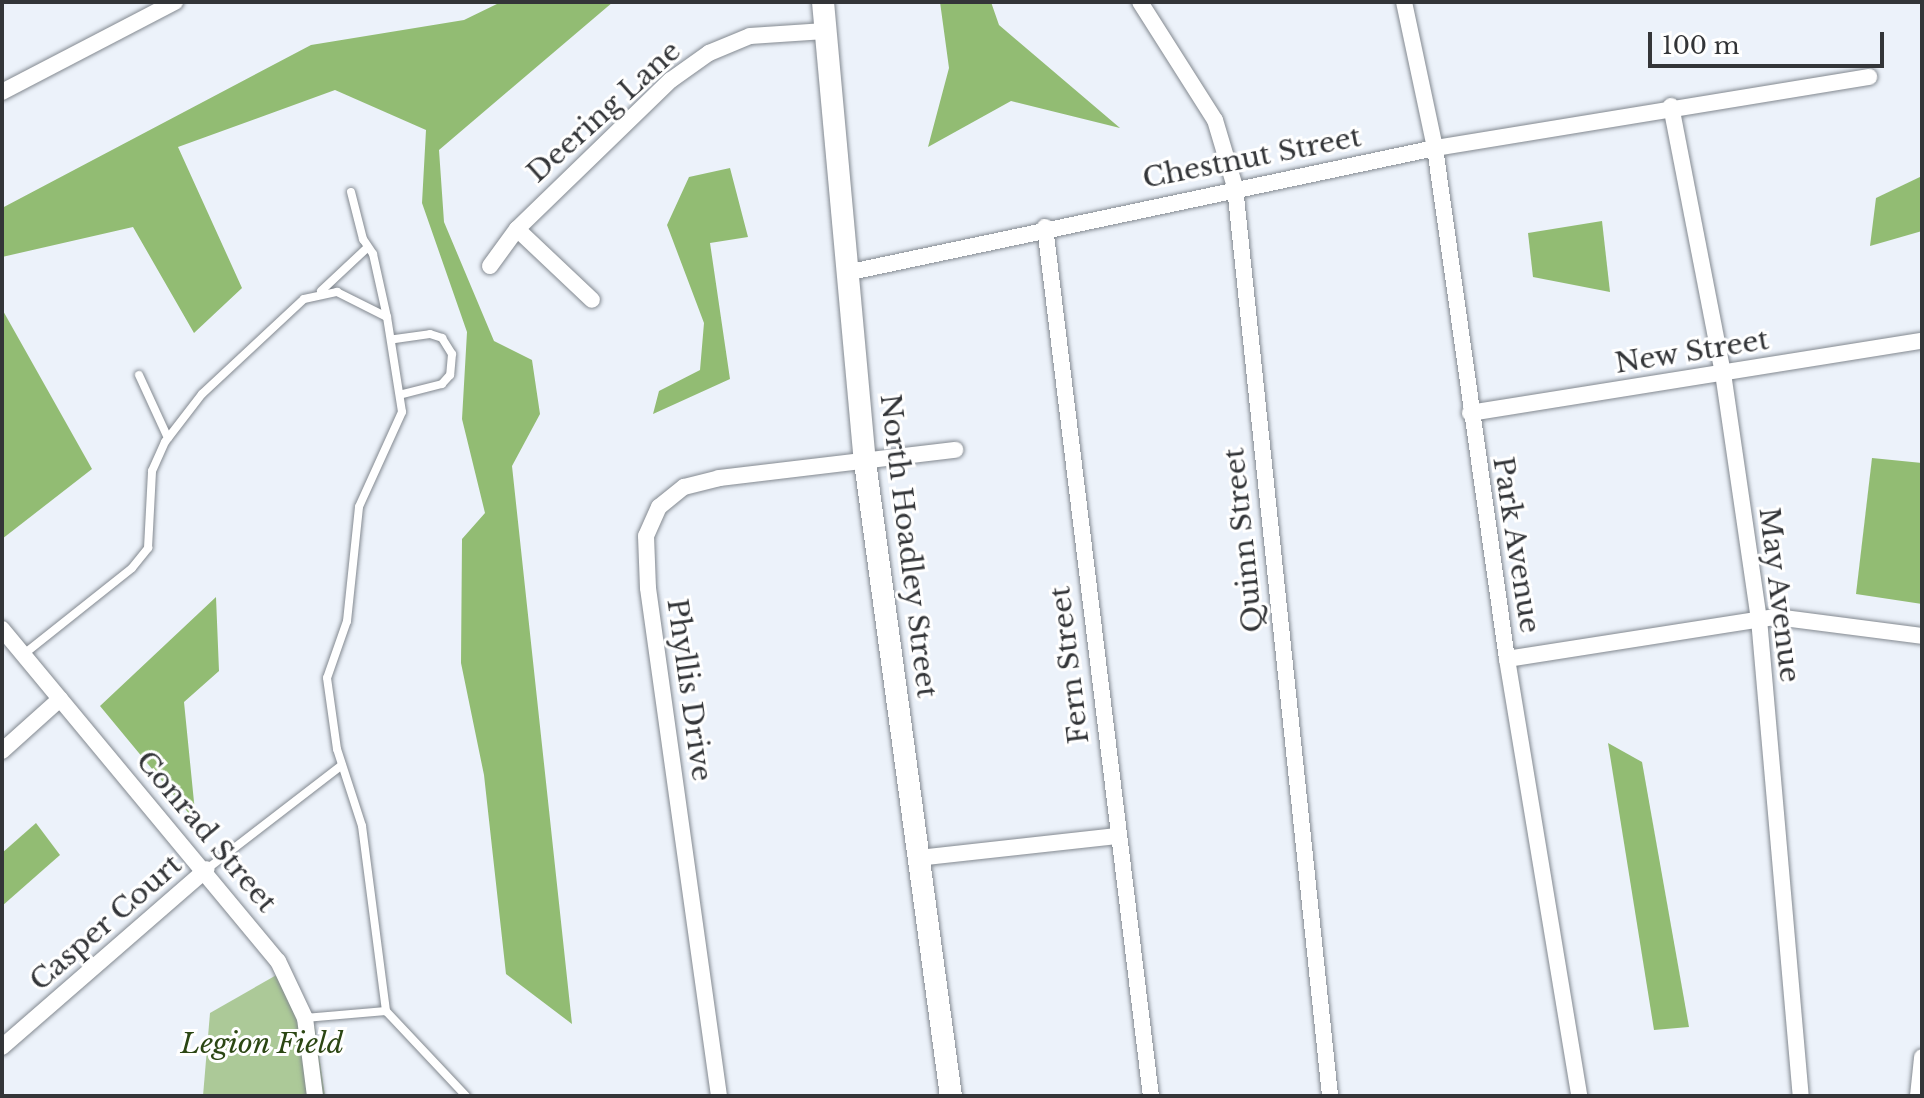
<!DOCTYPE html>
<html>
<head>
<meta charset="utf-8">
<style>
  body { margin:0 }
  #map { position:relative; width:1924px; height:1098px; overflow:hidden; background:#ecf2fa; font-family:"Libre Baskerville",serif }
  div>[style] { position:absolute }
  .green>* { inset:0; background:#acc998 }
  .forest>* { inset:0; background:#92bc73 }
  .roads { filter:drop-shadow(0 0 2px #838990) drop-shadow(0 0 2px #838990) }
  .lane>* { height:8px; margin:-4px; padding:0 4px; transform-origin:4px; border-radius:4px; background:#fff }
  .street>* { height:16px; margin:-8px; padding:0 8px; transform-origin:8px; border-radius:8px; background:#fff }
  .secondary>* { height:22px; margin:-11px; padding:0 11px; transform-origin:11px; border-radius:11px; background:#fff }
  span { translate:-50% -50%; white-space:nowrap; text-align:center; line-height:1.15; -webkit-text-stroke:6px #fff; paint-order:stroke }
  .street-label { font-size:28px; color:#333538 }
  .park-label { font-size:28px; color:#2b4613; font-style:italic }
  .frame { position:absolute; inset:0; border:4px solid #333538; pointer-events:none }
  .scale { position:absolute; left:1648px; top:32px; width:236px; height:36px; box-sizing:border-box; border:4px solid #333538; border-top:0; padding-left:10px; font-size:24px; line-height:28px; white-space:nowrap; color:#333538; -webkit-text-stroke:6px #fff; paint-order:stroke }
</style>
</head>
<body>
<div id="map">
  <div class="green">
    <i style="clip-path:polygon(280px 973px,315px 1028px,325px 1096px,203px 1096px,210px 1013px)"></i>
  </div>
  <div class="forest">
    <i style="clip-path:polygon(501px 2px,613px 2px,439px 150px,444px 222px,494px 341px,532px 360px,540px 414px,512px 466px,572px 1024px,506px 974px,484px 775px,461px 663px,462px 539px,485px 513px,462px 419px,467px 332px,422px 203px,426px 130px,335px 90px,178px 147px,242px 288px,194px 333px,133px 227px,2px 257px,2px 208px,311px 45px,464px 20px)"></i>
    <i style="clip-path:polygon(940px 2px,991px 2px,999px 25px,1120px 128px,1011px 101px,928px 147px,949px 68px)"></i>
    <i style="clip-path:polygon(730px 168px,748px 237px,710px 243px,730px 379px,653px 414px,659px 391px,700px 370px,704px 323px,667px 225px,689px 177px)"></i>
    <i style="clip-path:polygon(1922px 176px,1922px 231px,1870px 246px,1876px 198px)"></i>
    <i style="clip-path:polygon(1602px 221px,1610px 292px,1533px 277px,1528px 233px)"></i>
    <i style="clip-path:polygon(2px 309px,92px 469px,2px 539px)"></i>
    <i style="clip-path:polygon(1872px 458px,1922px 463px,1922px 604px,1856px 594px)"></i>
    <i style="clip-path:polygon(216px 597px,219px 671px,184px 702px,196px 822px,100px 706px)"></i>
    <i style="clip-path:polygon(1608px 743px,1642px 762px,1689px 1027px,1654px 1030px)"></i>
    <i style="clip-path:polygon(36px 823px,60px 855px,2px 906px,2px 853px)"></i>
  </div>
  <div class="roads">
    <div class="lane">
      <i style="left:351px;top:192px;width:49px;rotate:75.7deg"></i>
      <i style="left:363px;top:239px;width:18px;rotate:56deg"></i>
      <i style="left:373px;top:254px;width:65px;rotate:77.5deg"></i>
      <i style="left:321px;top:291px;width:64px;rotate:-43.1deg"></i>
      <i style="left:395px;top:339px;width:35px;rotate:-8deg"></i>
      <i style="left:430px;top:334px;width:13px;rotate:18deg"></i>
      <i style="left:442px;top:338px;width:19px;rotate:58deg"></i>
      <i style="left:452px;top:354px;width:21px;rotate:95deg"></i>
      <i style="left:450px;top:375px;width:12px;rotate:132deg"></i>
      <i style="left:442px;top:384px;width:40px;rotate:165.6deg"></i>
      <i style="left:139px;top:375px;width:69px;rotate:65.3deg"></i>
      <i style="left:24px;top:654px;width:138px;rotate:-38.5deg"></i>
      <i style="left:132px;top:568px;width:26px;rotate:-51deg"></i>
      <i style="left:148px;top:548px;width:77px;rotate:-87deg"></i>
      <i style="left:152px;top:471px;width:32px;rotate:-66deg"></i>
      <i style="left:165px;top:442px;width:61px;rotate:-52.4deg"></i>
      <i style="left:202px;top:394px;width:139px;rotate:-43deg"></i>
      <i style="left:304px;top:299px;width:34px;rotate:-12deg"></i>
      <i style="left:337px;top:292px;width:56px;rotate:26.6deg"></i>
      <i style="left:387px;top:317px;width:96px;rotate:81deg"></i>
      <i style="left:402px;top:412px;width:104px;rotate:114.4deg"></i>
      <i style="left:359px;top:507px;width:115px;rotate:96deg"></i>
      <i style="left:347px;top:621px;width:60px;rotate:109.3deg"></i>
      <i style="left:327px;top:678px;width:72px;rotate:82deg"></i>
      <i style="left:337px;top:749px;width:81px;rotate:72deg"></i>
      <i style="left:362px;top:826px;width:187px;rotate:82.6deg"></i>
      <i style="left:386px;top:1011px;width:117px;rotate:46.7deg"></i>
      <i style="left:207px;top:869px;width:170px;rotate:-37.6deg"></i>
      <i style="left:305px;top:1018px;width:81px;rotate:-4.9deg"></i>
    </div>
    <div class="street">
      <i style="left:1140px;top:2px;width:140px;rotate:57.6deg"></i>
      <i style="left:1215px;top:120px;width:70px;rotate:73.4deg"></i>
      <i style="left:1235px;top:187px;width:914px;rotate:84.03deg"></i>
      <i style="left:1404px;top:2px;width:149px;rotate:78deg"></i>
      <i style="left:1435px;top:148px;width:516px;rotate:81.98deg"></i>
      <i style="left:1507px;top:659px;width:443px;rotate:80.6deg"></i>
      <i style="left:2px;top:92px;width:195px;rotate:-27.5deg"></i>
      <i style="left:1671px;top:106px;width:272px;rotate:79deg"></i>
      <i style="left:1723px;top:373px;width:249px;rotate:81.7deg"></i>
      <i style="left:1759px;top:619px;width:479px;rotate:85deg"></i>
      <i style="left:1045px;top:227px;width:875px;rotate:83.05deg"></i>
      <i style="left:517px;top:229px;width:103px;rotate:43.4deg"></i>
      <i style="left:490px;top:266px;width:46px;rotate:-53.9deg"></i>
      <i style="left:517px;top:229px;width:214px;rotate:-44.1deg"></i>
      <i style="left:671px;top:80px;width:47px;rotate:-35.4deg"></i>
      <i style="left:709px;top:53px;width:44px;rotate:-22.5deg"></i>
      <i style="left:750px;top:36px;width:75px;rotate:-3.8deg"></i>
      <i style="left:846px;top:273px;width:602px;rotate:-11.98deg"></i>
      <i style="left:1435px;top:148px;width:440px;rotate:-9.3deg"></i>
      <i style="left:1470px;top:413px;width:458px;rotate:-9.1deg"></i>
      <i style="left:2px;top:629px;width:432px;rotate:50.3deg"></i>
      <i style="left:278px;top:961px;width:63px;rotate:64.7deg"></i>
      <i style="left:305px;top:1018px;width:79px;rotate:82.7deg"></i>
      <i style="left:1507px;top:659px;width:272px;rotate:-8.9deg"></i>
      <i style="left:1776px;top:617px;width:147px;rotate:7.4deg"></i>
      <i style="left:2px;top:751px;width:78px;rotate:-41.9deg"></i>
      <i style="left:918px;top:858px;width:199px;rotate:-6.3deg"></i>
      <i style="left:2px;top:1047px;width:271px;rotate:-41deg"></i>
      <i style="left:719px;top:1096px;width:513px;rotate:-97.96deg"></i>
      <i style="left:648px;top:588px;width:52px;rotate:-92.2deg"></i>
      <i style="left:646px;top:536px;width:32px;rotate:-66deg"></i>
      <i style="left:659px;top:507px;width:32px;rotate:-39deg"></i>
      <i style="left:684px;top:487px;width:36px;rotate:-14deg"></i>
      <i style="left:719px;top:478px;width:238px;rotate:-6.8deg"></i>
      <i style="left:1918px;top:1096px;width:39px;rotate:-84deg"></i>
    </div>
    <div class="secondary">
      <i style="left:823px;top:2px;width:462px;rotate:84.8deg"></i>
      <i style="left:865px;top:462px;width:640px;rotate:82.28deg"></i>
    </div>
  </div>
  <div class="street-label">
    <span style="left:604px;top:112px;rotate:-42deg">Deering Lane</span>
    <span style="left:1252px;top:158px;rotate:-11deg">Chestnut Street</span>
    <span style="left:1692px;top:352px;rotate:-9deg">New Street</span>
    <span style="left:1244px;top:540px;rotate:-96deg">Quinn Street</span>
    <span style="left:1516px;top:545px;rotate:81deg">Park Avenue</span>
    <span style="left:908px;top:546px;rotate:83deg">North Hoadley Street</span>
    <span style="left:1779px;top:595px;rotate:83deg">May Avenue</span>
    <span style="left:1070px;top:665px;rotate:-97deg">Fern Street</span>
    <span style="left:689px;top:690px;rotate:82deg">Phyllis Drive</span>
    <span style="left:206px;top:832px;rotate:50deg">Conrad Street</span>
    <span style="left:106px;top:923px;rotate:-41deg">Casper Court</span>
  </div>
  <div class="park-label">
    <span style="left:262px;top:1044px">Legion Field</span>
  </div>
  <div class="frame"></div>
  <div class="scale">100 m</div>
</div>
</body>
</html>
